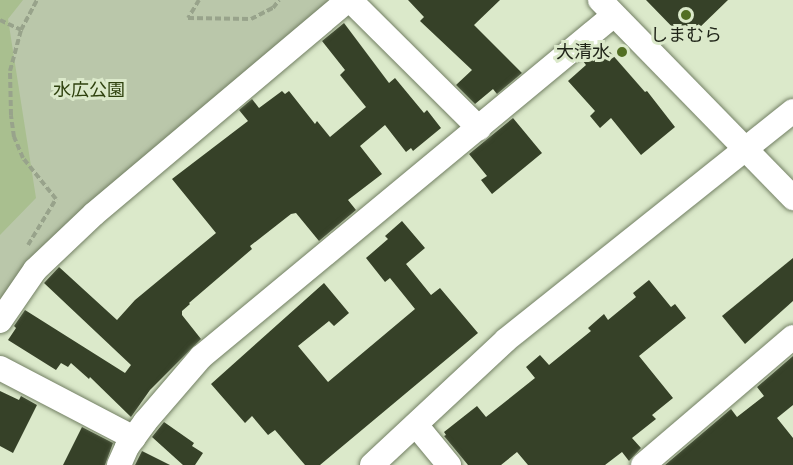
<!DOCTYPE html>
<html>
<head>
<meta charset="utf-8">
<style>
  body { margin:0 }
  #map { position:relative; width:793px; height:465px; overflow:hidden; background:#dbe9ca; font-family:Helvetica,"Noto Sans JP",sans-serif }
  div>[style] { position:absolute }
  .green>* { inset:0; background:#bac7aa }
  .forest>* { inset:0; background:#a9bf8f }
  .building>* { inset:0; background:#364128 }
  .path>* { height:4px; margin-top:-2px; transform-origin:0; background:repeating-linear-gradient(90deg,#98a38b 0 6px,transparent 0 9px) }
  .roads { filter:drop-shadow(0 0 2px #727f63) drop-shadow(0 0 2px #727f63) }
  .minor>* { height:24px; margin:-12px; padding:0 12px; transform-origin:12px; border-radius:12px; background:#fff }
  .dots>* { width:16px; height:16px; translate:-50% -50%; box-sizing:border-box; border:3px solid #dbe9ca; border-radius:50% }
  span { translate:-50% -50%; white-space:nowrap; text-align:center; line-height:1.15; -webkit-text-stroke:6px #dbe9ca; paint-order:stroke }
  .poi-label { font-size:18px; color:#202519 }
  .right { translate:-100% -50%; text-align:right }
  .park-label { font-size:18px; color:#2f420e }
</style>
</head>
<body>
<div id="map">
  <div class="green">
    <i style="clip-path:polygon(0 0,334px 0,0 306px)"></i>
  </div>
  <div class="forest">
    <i style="clip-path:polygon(0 0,23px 0,8px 19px,36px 198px,0 235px)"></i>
  </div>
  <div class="building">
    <i style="clip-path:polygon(408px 0,500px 0,474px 25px,522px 73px,497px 94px,493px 89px,475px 104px,456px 85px,472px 70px,420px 21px,424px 17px)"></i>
    <i style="clip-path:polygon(646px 0,728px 0,697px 30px,689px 31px,682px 37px)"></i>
    <i style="clip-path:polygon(344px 23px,389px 83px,395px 78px,424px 113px,427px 110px,441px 128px,413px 151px,411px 148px,406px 152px,385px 125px,360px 146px,382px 174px,348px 200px,356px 210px,319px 241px,296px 213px,291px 214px,250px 246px,252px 249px,189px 303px,190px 304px,182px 311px,182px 315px,201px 339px,150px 390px,131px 417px,90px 377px,89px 379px,71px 363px,68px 367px,61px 363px,56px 370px,8px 340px,16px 328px,14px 326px,25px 310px,125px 373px,131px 365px,44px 283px,59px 267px,117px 320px,135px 300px,216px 233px,172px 179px,248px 121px,239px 110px,252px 99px,259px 108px,282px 91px,285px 94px,289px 91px,315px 124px,317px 121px,330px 137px,366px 107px,340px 75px,345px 70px,322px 41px)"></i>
    <i style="clip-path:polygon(595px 51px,602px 59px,610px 52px,645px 92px,647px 91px,675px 127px,641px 155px,611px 118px,600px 128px,590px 116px,595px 111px,568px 81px,586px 65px,583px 61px)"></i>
    <i style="clip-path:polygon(513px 118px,542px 153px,492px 194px,481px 180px,487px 176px,469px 154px)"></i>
    <i style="clip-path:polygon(402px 221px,425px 248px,406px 264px,431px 295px,440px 288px,478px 333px,320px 465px,305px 465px,275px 430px,268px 435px,252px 416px,245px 423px,211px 384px,324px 283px,349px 313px,334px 326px,329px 321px,298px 346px,328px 382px,415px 309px,390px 278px,385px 282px,366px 258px,388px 239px,385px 236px)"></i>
    <i style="clip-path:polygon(793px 258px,793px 301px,745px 344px,722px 316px)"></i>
    <i style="clip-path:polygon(649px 280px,671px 307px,675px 304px,686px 318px,639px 356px,673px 398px,652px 415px,656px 419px,632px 438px,641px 448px,629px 461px,622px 452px,605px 465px,528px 465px,517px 452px,501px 465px,468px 465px,444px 436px,446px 435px,444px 432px,477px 406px,486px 417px,535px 378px,526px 367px,540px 355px,549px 365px,591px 331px,588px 328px,604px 314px,608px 320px,636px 297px,633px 293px)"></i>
    <i style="clip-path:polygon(793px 356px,793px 405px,777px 418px,793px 438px,793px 465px,665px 465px,731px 409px,737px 417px,764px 396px,757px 387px)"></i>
    <i style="clip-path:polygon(0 391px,19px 400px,21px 396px,37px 405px,13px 453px,0 446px)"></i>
    <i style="clip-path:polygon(164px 422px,194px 443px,192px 446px,203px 453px,195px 465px,183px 465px,152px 437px)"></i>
    <i style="clip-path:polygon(82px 427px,113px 443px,105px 465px,63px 465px)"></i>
    <i style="clip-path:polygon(142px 451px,170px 465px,135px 465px)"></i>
  </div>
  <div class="path">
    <i style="left:199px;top:0;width:21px;rotate:121deg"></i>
    <i style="left:188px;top:18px;width:63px;rotate:0.9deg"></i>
    <i style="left:251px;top:19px;width:25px;rotate:-27deg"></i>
    <i style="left:273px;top:8px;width:10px;rotate:-53deg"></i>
    <i style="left:0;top:20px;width:23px;rotate:25deg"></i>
    <i style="left:28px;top:245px;width:54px;rotate:-58.7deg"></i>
    <i style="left:56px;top:199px;width:53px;rotate:-128.8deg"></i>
    <i style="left:23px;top:158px;width:23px;rotate:-113deg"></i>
    <i style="left:14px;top:137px;width:22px;rotate:-98deg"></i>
    <i style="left:11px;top:115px;width:44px;rotate:-91.3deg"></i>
    <i style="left:10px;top:71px;width:42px;rotate:-75deg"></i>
    <i style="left:21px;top:30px;width:34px;rotate:-62deg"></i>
  </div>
  <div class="roads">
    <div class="minor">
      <i style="left:350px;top:0;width:182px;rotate:44.8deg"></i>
      <i style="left:600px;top:0;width:277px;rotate:45.7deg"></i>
      <i style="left:0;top:321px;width:62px;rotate:-55.5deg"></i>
      <i style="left:35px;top:270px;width:81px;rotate:-43.5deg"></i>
      <i style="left:94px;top:214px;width:332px;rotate:-40.1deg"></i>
      <i style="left:0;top:368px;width:151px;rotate:27.6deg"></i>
      <i style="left:416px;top:425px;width:52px;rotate:50.5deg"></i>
      <i style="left:119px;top:465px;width:20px;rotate:-66deg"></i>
      <i style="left:127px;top:447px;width:31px;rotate:-54deg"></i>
      <i style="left:145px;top:422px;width:86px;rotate:-49.3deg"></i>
      <i style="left:201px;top:357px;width:536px;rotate:-39.63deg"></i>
      <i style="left:372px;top:465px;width:183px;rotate:-43deg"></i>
      <i style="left:506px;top:340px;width:367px;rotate:-38.6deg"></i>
      <i style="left:643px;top:465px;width:197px;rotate:-40.5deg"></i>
    </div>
  </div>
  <div class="dots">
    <i style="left:686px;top:15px;background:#526f23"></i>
    <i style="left:622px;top:52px;background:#526f23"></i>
  </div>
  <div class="poi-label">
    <span style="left:686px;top:35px">しまむら</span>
    <span class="right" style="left:610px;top:52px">大清水</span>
  </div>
  <div class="park-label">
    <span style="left:89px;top:90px">水広公園</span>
  </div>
</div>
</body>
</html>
